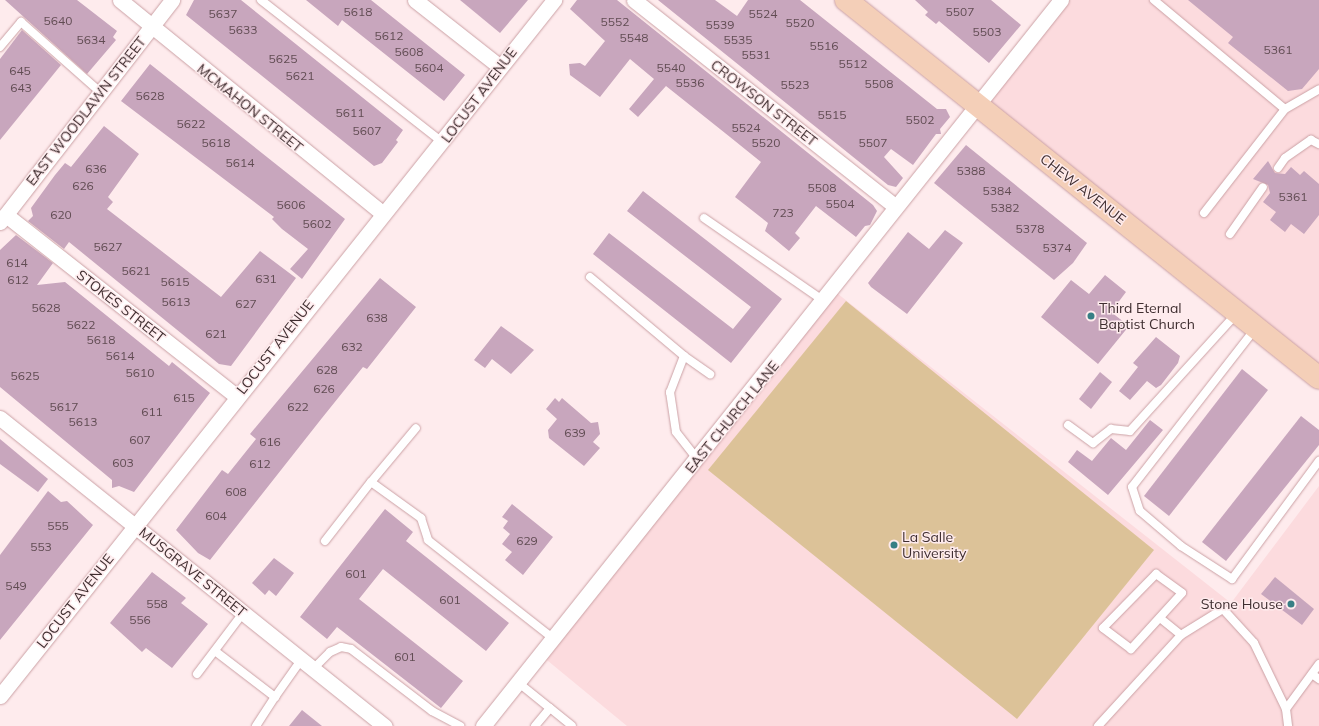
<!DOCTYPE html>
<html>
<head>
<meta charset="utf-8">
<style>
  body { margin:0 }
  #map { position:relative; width:1319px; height:726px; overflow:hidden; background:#feebed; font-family:Mulish,sans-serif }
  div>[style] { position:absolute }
  .built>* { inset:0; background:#fcdbde }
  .green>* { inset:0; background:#dcc298 }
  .building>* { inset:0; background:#c8a6bd }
  .roads { filter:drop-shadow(0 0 1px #cba1a5) drop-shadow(0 0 1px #cba1a5) }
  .lane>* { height:8px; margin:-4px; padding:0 4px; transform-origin:4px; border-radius:4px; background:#fff }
  .street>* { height:15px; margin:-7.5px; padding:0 7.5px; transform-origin:7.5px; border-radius:7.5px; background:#fff }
  .secondary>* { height:22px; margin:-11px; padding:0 11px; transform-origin:11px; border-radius:11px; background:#f4cfb8 }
  .dots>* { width:11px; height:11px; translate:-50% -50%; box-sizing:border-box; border:2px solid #feebed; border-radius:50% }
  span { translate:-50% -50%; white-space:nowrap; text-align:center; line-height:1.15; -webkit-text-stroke:3px #feebed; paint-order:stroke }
  .number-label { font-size:12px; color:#614c53 }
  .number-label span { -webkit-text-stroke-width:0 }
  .street-label { font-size:14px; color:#3f2e30 }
  .poi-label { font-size:14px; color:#3f2e30 }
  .left { translate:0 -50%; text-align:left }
  .right { translate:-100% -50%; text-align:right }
</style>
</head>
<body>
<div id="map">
  <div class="built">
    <i style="clip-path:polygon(1063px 0,1319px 0,1319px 378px,978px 106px)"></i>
    <i style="clip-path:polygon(833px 290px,1231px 603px,1319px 486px,1319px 726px,627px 726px,542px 656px)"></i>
  </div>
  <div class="green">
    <i style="clip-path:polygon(846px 301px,1154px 550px,1017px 719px,708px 470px)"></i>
  </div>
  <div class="building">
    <i style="clip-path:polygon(5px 0,77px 0,117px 31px,113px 37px,116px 40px,87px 74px)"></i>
    <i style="clip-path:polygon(194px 0,241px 0,403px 130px,396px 140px,398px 142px,382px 163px,374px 166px,186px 15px)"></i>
    <i style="clip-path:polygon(306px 0,371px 0,465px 75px,444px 101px,342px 20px,338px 26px)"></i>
    <i style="clip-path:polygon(460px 0,528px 0,500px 33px)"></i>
    <i style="clip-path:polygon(577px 0,617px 0,873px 205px,877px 211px,870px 225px,865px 226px,856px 237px,816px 206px,795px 233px,800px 238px,789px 251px,765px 231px,768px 223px,735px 197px,761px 162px,730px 137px,666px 86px,638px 117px,629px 109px,654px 79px,630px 59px,600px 97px,570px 75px,569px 64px,580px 63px,585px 66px,605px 41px,570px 9px)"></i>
    <i style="clip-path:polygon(658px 0,715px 0,737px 16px,748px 0,800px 0,937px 109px,946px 109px,950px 117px,940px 129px,941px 134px,936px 134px,913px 165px,891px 149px,884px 157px,903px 178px,896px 187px,888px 185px)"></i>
    <i style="clip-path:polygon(915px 0,991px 0,1021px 25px,989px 63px,939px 21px,936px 24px,925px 15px,928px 12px)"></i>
    <i style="clip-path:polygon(1188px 0,1319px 0,1319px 69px,1302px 89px,1288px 91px,1228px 43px,1233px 37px)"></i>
    <i style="clip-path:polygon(22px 30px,61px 65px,0 140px,0 59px)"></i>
    <i style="clip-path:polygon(150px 64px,345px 219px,302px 279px,290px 269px,308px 249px,282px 229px,272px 219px,274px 217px,121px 101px)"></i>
    <i style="clip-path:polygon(104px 126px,139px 154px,108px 197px,113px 202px,107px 209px,221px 297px,260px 251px,296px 278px,231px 366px,219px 364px,69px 242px,64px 249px,28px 221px,33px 216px,31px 208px,55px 175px,65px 163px,71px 167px)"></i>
    <i style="clip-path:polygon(966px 145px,1087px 243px,1073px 263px,1054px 280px,934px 183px)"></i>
    <i style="clip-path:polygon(1268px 161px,1275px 173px,1285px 174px,1291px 167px,1300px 175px,1304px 171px,1319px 184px,1319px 215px,1304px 234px,1291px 224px,1285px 232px,1270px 220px,1276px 212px,1263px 202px,1270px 193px,1268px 185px,1253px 179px)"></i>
    <i style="clip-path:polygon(643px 191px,782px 299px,731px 363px,593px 254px,609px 233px,733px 329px,751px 307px,627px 211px)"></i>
    <i style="clip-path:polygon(945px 230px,963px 243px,907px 314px,871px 287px,868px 283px,908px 232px,929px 249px)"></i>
    <i style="clip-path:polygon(16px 235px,53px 263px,37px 285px,65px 282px,169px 366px,172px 362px,210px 393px,134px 492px,119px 486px,112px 488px,112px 480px,0 387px,0 250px)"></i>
    <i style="clip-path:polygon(1105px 275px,1126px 292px,1111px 312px,1129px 326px,1098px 364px,1041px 317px,1071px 280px,1089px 294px)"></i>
    <i style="clip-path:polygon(380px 278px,416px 307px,367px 369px,363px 367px,322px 418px,210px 560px,198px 553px,176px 530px,222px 470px,228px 474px,256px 439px,250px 434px)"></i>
    <i style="clip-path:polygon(501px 326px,534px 350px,511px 374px,492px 359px,485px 368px,474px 360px)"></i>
    <i style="clip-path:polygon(1156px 337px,1180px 356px,1178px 363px,1161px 385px,1156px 388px,1147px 381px,1130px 400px,1119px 391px,1138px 367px,1133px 363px)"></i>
    <i style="clip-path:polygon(1242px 369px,1268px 390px,1169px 516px,1144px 496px)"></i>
    <i style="clip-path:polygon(1100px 372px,1112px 382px,1091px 409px,1079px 399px)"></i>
    <i style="clip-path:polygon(555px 398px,559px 402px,562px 398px,591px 423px,598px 422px,600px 434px,593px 442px,600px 448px,584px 466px,549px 438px,548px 430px,557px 419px,546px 409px)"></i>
    <i style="clip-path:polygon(1301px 416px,1319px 430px,1319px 445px,1226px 561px,1202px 542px)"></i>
    <i style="clip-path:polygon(1150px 420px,1163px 430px,1108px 495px,1068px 462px,1077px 450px,1092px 461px,1111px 438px,1126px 450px)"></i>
    <i style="clip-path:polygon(0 439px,48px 479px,38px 492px,0 464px)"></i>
    <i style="clip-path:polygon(48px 491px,61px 502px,67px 501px,93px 525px,0 640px,0 555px)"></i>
    <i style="clip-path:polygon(512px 504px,553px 537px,523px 575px,505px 560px,512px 552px,502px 544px,510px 534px,503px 528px,508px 521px,502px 517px)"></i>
    <i style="clip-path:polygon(385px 509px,413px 532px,406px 541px,509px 623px,486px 651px,383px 569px,359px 599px,463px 681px,441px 708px,337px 627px,327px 639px,300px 617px)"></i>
    <i style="clip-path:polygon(274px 558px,294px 573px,276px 596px,269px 590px,265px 595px,252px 583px)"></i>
    <i style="clip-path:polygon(152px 572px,186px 598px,181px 603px,208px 624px,172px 668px,146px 648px,142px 652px,110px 623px)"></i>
    <i style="clip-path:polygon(1275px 577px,1314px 609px,1302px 625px,1261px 594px)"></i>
    <i style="clip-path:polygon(302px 710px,322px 726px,289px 726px)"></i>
  </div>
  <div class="roads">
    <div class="lane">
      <i style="left:261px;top:0;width:230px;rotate:38.1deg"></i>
      <i style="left:1154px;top:0;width:170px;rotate:39.8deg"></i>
      <i style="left:1285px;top:109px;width:39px;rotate:-30deg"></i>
      <i style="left:0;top:47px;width:33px;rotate:-50deg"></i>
      <i style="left:21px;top:22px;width:106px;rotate:41.5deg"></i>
      <i style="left:1278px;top:168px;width:12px;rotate:-55deg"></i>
      <i style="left:1285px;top:158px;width:32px;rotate:-35deg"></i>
      <i style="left:1311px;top:140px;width:9px;rotate:27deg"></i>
      <i style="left:1204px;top:213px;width:132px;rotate:-52.1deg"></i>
      <i style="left:704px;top:218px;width:146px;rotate:34.7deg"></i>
      <i style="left:1230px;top:234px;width:57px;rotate:-54.9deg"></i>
      <i style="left:590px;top:277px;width:123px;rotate:40deg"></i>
      <i style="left:684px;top:356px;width:39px;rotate:111deg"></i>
      <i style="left:670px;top:392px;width:40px;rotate:81.5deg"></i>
      <i style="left:676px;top:432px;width:34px;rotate:52deg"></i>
      <i style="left:1255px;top:329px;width:200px;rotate:127.9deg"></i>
      <i style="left:1132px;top:487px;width:25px;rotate:72deg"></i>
      <i style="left:1140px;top:511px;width:54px;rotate:40.5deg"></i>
      <i style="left:1181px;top:546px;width:61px;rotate:32.9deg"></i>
      <i style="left:1232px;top:579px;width:147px;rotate:-53.6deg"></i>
      <i style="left:684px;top:356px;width:32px;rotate:35deg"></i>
      <i style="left:1068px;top:425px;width:31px;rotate:36deg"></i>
      <i style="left:1093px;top:443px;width:23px;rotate:-38deg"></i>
      <i style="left:1111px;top:429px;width:19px;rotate:6deg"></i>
      <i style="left:1130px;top:431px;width:159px;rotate:-47.8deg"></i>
      <i style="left:371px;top:482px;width:70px;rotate:-50.2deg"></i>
      <i style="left:325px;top:541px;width:75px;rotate:-52.1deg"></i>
      <i style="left:371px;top:482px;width:62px;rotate:35.8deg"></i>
      <i style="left:421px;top:518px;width:23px;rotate:72deg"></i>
      <i style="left:428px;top:540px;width:160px;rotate:38.2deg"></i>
      <i style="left:1156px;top:574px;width:32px;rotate:36deg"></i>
      <i style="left:1182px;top:593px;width:76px;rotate:132.3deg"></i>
      <i style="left:1131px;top:649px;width:35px;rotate:-143deg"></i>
      <i style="left:1103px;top:628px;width:76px;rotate:-45.5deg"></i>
      <i style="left:1181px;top:635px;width:49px;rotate:-31.8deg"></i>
      <i style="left:1223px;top:609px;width:46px;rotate:47.6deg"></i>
      <i style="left:1254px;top:643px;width:73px;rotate:64.1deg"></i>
      <i style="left:1286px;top:709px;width:17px;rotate:83deg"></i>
      <i style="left:215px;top:651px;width:76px;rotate:37.5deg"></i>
      <i style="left:275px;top:697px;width:45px;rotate:-54.9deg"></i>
      <i style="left:313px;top:669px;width:24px;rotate:-45deg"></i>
      <i style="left:330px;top:652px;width:12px;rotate:-24deg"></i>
      <i style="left:341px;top:647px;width:10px;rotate:11deg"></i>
      <i style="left:351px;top:649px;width:102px;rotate:37.4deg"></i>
      <i style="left:432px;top:711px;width:32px;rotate:28deg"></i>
      <i style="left:197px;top:674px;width:76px;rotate:-53deg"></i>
      <i style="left:1312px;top:674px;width:9px;rotate:36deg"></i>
      <i style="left:520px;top:684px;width:38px;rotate:39deg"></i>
      <i style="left:1286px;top:709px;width:56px;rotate:-53.7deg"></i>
      <i style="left:256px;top:726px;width:35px;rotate:-57deg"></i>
      <i style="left:535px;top:726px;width:23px;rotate:-50deg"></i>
      <i style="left:550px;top:708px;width:28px;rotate:39deg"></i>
      <i style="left:1098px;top:726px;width:123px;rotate:-47.6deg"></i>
      <i style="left:1181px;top:635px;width:27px;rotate:-141deg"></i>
    </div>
    <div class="street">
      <i style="left:120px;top:0;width:338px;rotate:39.1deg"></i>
      <i style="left:415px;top:0;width:107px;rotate:38.2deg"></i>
      <i style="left:634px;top:0;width:333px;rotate:38.3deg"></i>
      <i style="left:6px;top:215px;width:293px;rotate:38.2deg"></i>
      <i style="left:0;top:222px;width:281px;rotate:-52.2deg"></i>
      <i style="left:0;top:418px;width:493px;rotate:38.7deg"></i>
      <i style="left:0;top:696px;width:890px;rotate:-51.48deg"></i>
      <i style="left:483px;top:726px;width:928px;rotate:-51.48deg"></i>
    </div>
    <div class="secondary">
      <i style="left:846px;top:0;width:605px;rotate:38.63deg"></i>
    </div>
  </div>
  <div class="dots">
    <i style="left:1091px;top:316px;background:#377f85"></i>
    <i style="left:894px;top:545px;background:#377f85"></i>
    <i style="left:1291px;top:604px;background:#377f85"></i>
  </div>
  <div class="number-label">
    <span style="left:358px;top:12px">5618</span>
    <span style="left:960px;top:12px">5507</span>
    <span style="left:223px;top:14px">5637</span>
    <span style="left:763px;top:14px">5524</span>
    <span style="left:58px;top:21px">5640</span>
    <span style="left:615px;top:22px">5552</span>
    <span style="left:800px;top:23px">5520</span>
    <span style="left:720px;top:25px">5539</span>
    <span style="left:243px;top:30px">5633</span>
    <span style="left:987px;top:32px">5503</span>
    <span style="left:389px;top:36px">5612</span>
    <span style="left:634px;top:38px">5548</span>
    <span style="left:91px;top:40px">5634</span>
    <span style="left:738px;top:40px">5535</span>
    <span style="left:824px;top:46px">5516</span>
    <span style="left:1278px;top:50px">5361</span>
    <span style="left:409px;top:52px">5608</span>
    <span style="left:756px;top:55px">5531</span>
    <span style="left:283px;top:59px">5625</span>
    <span style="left:853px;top:64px">5512</span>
    <span style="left:429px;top:68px">5604</span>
    <span style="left:671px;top:68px">5540</span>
    <span style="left:20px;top:71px">645</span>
    <span style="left:300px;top:76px">5621</span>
    <span style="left:690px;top:83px">5536</span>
    <span style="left:879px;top:84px">5508</span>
    <span style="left:795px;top:85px">5523</span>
    <span style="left:21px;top:88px">643</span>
    <span style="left:150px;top:96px">5628</span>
    <span style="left:350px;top:113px">5611</span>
    <span style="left:832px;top:115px">5515</span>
    <span style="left:920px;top:120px">5502</span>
    <span style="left:191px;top:124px">5622</span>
    <span style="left:746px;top:128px">5524</span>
    <span style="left:367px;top:131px">5607</span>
    <span style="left:216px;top:143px">5618</span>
    <span style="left:766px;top:143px">5520</span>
    <span style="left:873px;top:143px">5507</span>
    <span style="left:240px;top:163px">5614</span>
    <span style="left:96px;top:169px">636</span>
    <span style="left:971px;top:171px">5388</span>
    <span style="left:83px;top:186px">626</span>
    <span style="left:822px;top:188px">5508</span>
    <span style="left:997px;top:191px">5384</span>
    <span style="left:1293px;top:197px">5361</span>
    <span style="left:840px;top:204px">5504</span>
    <span style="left:291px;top:205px">5606</span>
    <span style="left:1005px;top:208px">5382</span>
    <span style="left:783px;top:213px">723</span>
    <span style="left:61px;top:215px">620</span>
    <span style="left:317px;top:224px">5602</span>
    <span style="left:1030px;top:229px">5378</span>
    <span style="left:108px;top:247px">5627</span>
    <span style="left:1057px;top:248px">5374</span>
    <span style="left:17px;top:263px">614</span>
    <span style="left:136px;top:271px">5621</span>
    <span style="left:266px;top:279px">631</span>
    <span style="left:18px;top:280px">612</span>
    <span style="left:175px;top:282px">5615</span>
    <span style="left:176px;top:302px">5613</span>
    <span style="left:246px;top:304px">627</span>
    <span style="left:46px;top:308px">5628</span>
    <span style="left:377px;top:318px">638</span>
    <span style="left:81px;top:325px">5622</span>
    <span style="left:216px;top:334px">621</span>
    <span style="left:101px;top:340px">5618</span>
    <span style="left:352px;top:347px">632</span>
    <span style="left:120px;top:356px">5614</span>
    <span style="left:327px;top:370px">628</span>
    <span style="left:140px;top:373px">5610</span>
    <span style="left:25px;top:376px">5625</span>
    <span style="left:324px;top:389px">626</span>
    <span style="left:184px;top:398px">615</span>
    <span style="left:64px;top:407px">5617</span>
    <span style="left:298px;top:407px">622</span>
    <span style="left:152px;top:412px">611</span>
    <span style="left:83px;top:422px">5613</span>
    <span style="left:575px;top:433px">639</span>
    <span style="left:140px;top:440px">607</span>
    <span style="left:270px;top:442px">616</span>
    <span style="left:123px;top:463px">603</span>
    <span style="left:260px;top:464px">612</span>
    <span style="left:236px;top:492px">608</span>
    <span style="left:216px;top:516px">604</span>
    <span style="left:58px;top:526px">555</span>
    <span style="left:527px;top:541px">629</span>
    <span style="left:41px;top:547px">553</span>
    <span style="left:356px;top:574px">601</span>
    <span style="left:16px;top:586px">549</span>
    <span style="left:450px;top:600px">601</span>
    <span style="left:157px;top:604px">558</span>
    <span style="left:140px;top:620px">556</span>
    <span style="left:405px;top:657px">601</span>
  </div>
  <div class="street-label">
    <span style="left:479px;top:95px;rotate:-53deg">LOCUST AVENUE</span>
    <span style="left:764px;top:103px;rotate:38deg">CROWSON STREET</span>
    <span style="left:250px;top:108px;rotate:39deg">MCMAHON STREET</span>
    <span style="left:86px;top:111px;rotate:-52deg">EAST WOODLAWN STREET</span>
    <span style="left:1083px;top:189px;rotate:38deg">CHEW AVENUE</span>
    <span style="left:121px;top:306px;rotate:38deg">STOKES STREET</span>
    <span style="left:275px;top:347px;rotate:-52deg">LOCUST AVENUE</span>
    <span style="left:732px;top:417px;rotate:-51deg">EAST CHURCH LANE</span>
    <span style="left:193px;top:572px;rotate:39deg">MUSGRAVE STREET</span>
    <span style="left:75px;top:601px;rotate:-52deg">LOCUST AVENUE</span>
  </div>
  <div class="poi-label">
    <span class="left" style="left:1099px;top:316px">Third Eternal<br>Baptist Church</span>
    <span class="left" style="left:902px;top:545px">La Salle<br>University</span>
    <span class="right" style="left:1283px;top:604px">Stone House</span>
  </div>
</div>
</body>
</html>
